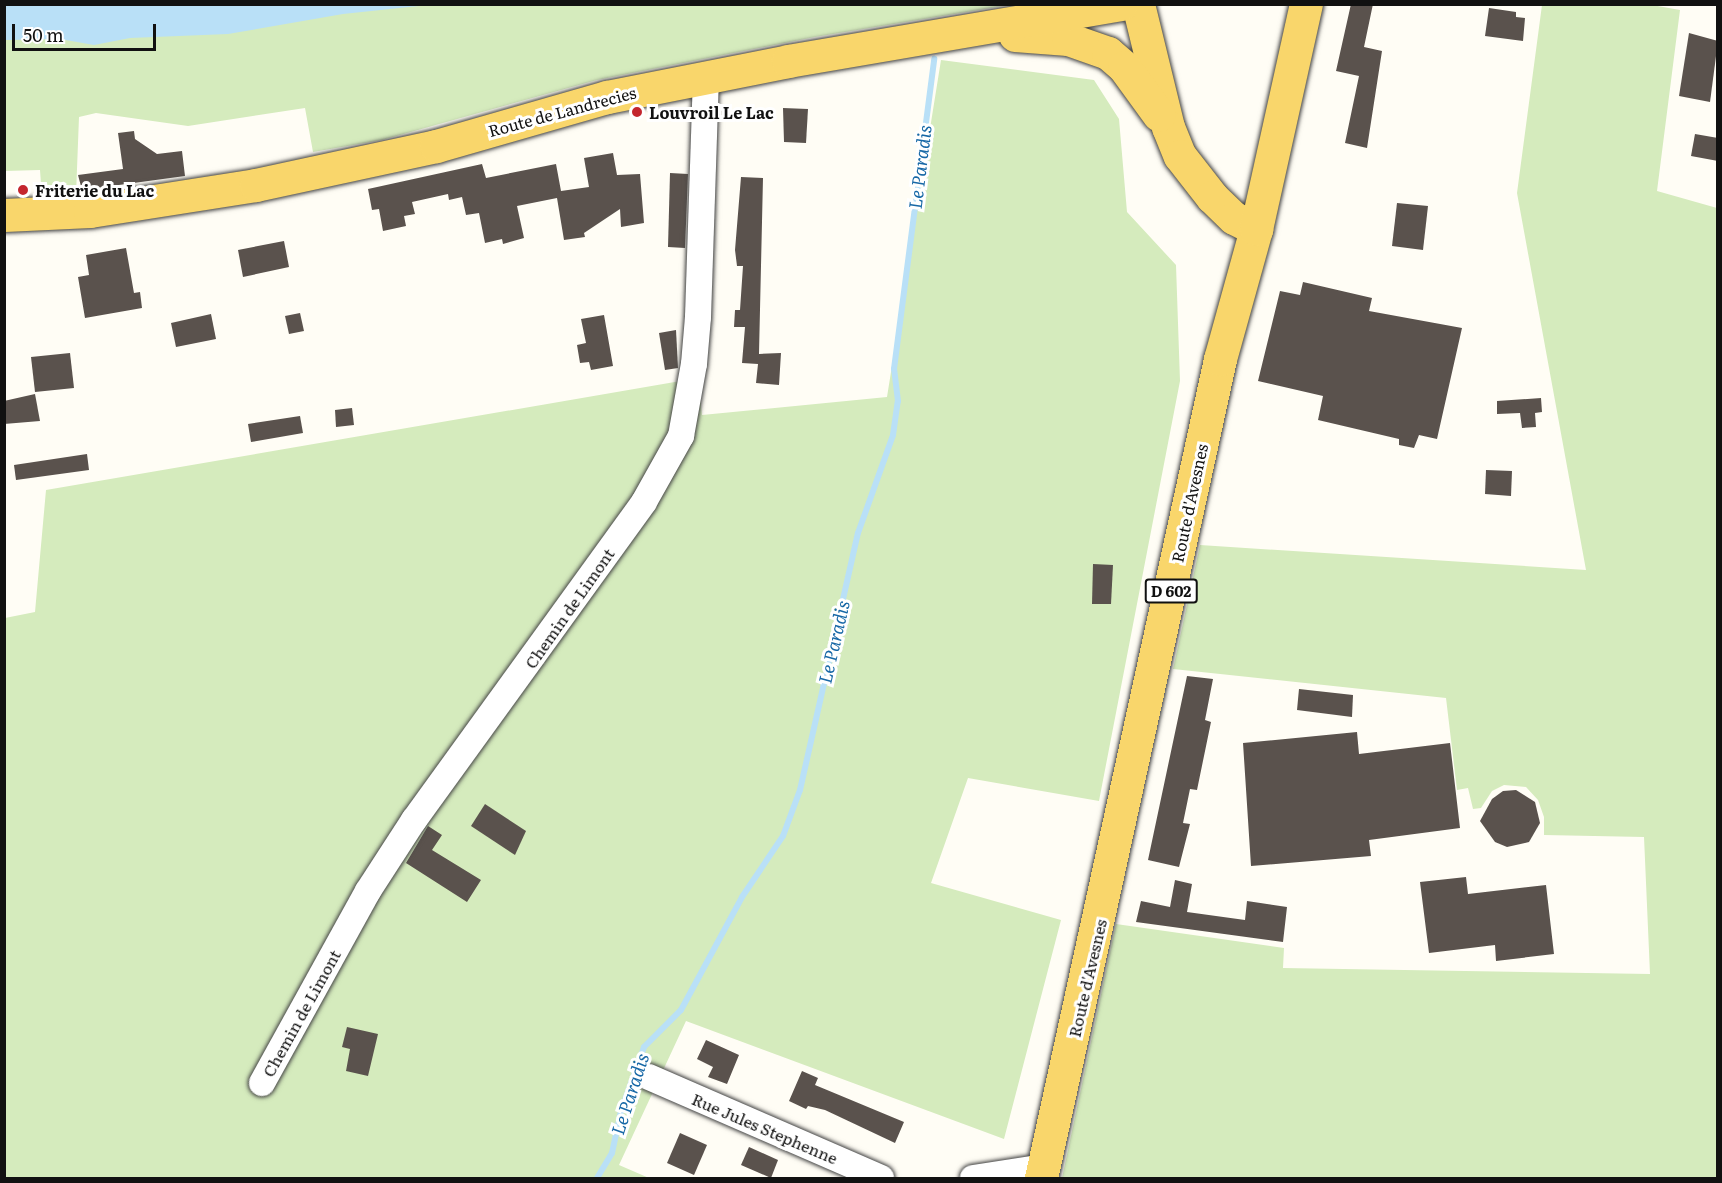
<!DOCTYPE html>
<html>
<head>
<meta charset="utf-8">
<style>
  body { margin:0 }
  #map { position:relative; width:1722px; height:1183px; overflow:hidden; background:#fffdf5; font-family:Literata,serif }
  div>[style] { position:absolute }
  .green>* { inset:0; background:#d5ebbd }
  .water>* { inset:0; background:#b9e0f7 }
  .stream>* { height:6px; margin:-3px; padding:0 3px; transform-origin:3px; border-radius:3px; background:#b9e0f7 }
  .building>* { inset:0; background:#5a524d }
  .roads { filter:drop-shadow(0 0 2px #444) drop-shadow(0 0 2px #444) }
  .minor>* { height:26px; margin:-13px; padding:0 13px; transform-origin:13px; border-radius:13px; background:#fff }
  .major>* { height:33px; margin:-16.5px; padding:0 16.5px; transform-origin:16.5px; border-radius:16.5px; background:#f9d66b }
  .dots>* { width:16px; height:16px; translate:-50% -50%; box-sizing:border-box; border:3px solid #fff; border-radius:50% }
  span { translate:-50% -50%; white-space:nowrap; text-align:center; line-height:1.15; -webkit-text-stroke:6px #fff; paint-order:stroke }
  .shield-label span { padding:2px 4px; background:#fff; border:2px solid; border-radius:4px; -webkit-text-stroke-width:0 }
  .shield-label { font-size:15px; color:#111; font-weight:700 }
  .street-label { font-size:16px; color:#111 }
  .poi-label { font-size:16px; color:#111; font-weight:700 }
  .left { translate:0 -50%; text-align:left }
  .water-label { font-size:18px; color:#1768a6; font-style:italic }
  .frame { position:absolute; inset:0; border:6px solid #111; pointer-events:none }
  .scale { position:absolute; left:12px; top:24px; width:144px; height:27px; box-sizing:border-box; border:3px solid #111; border-top:0; padding-left:8px; font-size:18px; line-height:21px; white-space:nowrap; color:#111; -webkit-text-stroke:4px #fff; paint-order:stroke }
</style>
</head>
<body>
<div id="map">
  <div class="green">
    <i style="clip-path:polygon(4px 5px,1009px 5px,815px 37px,597px 80px,382px 140px,313px 152px,305px 108px,188px 126px,96px 113px,79px 117px,76px 195px,42px 198px,40px 170px,5px 171px)"></i>
    <i style="clip-path:polygon(1652px 5px,1680px 10px,1657px 191px,1717px 208px,1717px 1178px,1062px 1178px,1116px 924px,1284px 948px,1283px 968px,1650px 974px,1644px 837px,1544px 835px,1544px 817px,1538px 800px,1526px 787px,1504px 785px,1492px 791px,1481px 808px,1473px 809px,1468px 788px,1457px 790px,1446px 698px,1173px 669px,1200px 545px,1586px 570px,1517px 193px,1542px 5px)"></i>
    <i style="clip-path:polygon(941px 60px,1094px 80px,1119px 119px,1127px 212px,1176px 265px,1180px 381px,1099px 801px,968px 778px,931px 883px,1061px 920px,1004px 1139px,686px 1021px,619px 1165px,649px 1178px,5px 1178px,5px 618px,35px 612px,46px 490px,698px 378px,702px 415px,887px 397px)"></i>
  </div>
  <div class="water">
    <i style="clip-path:polygon(5px 4px,428px 4px,428px 5px,343px 14px,228px 34px,130px 38px,94px 45px,60px 39px,5px 40px)"></i>
  </div>
  <div class="stream">
    <i style="left:597px;top:1178px;width:29px;rotate:-59deg"></i>
    <i style="left:612px;top:1153px;width:43px;rotate:-77.9deg"></i>
    <i style="left:621px;top:1111px;width:68px;rotate:-70.2deg"></i>
    <i style="left:644px;top:1047px;width:52px;rotate:-45deg"></i>
    <i style="left:681px;top:1010px;width:128px;rotate:-61.6deg"></i>
    <i style="left:742px;top:897px;width:73px;rotate:-56.1deg"></i>
    <i style="left:783px;top:836px;width:49px;rotate:-69.7deg"></i>
    <i style="left:800px;top:790px;width:263px;rotate:-77.3deg"></i>
    <i style="left:858px;top:533px;width:104px;rotate:-70.3deg"></i>
    <i style="left:893px;top:435px;width:34px;rotate:-82deg"></i>
    <i style="left:898px;top:401px;width:32px;rotate:-97deg"></i>
    <i style="left:894px;top:369px;width:313px;rotate:-82.6deg"></i>
  </div>
  <div class="building">
    <i style="clip-path:polygon(1351px 4px,1373px 4px,1364px 47px,1382px 51px,1367px 148px,1345px 143px,1359px 76px,1336px 71px)"></i>
    <i style="clip-path:polygon(1489px 8px,1516px 12px,1516px 17px,1525px 18px,1523px 41px,1485px 36px)"></i>
    <i style="clip-path:polygon(1689px 33px,1718px 41px,1710px 102px,1679px 96px)"></i>
    <i style="clip-path:polygon(783px 108px,808px 109px,806px 143px,784px 142px)"></i>
    <i style="clip-path:polygon(134px 131px,135px 139px,157px 154px,182px 151px,185px 176px,82px 190px,78px 175px,123px 169px,118px 133px)"></i>
    <i style="clip-path:polygon(1695px 134px,1718px 138px,1718px 161px,1691px 156px)"></i>
    <i style="clip-path:polygon(613px 153px,617px 175px,640px 174px,644px 223px,621px 227px,620px 209px,584px 233px,585px 237px,564px 240px,557px 198px,517px 206px,524px 238px,503px 244px,502px 239px,485px 243px,479px 213px,466px 215px,462px 197px,449px 200px,448px 194px,412px 202px,415px 214px,404px 216px,406px 226px,383px 231px,379px 209px,372px 210px,368px 189px,482px 164px,486px 178px,556px 164px,561px 191px,589px 187px,584px 158px)"></i>
    <i style="clip-path:polygon(670px 173px,688px 174px,685px 248px,668px 247px)"></i>
    <i style="clip-path:polygon(741px 177px,763px 178px,759px 354px,781px 353px,779px 385px,756px 383px,758px 364px,742px 363px,745px 327px,734px 327px,735px 310px,740px 310px,743px 266px,737px 266px,735px 250px)"></i>
    <i style="clip-path:polygon(1397px 203px,1428px 206px,1423px 250px,1392px 246px)"></i>
    <i style="clip-path:polygon(284px 241px,289px 267px,243px 277px,238px 250px)"></i>
    <i style="clip-path:polygon(126px 248px,134px 293px,140px 292px,142px 308px,85px 318px,78px 277px,89px 275px,86px 255px)"></i>
    <i style="clip-path:polygon(1303px 282px,1372px 298px,1369px 311px,1462px 328px,1437px 439px,1419px 435px,1414px 448px,1399px 445px,1399px 439px,1318px 420px,1323px 396px,1258px 381px,1280px 291px,1300px 295px)"></i>
    <i style="clip-path:polygon(300px 313px,304px 331px,289px 334px,285px 316px)"></i>
    <i style="clip-path:polygon(211px 314px,216px 339px,176px 347px,171px 323px)"></i>
    <i style="clip-path:polygon(604px 315px,613px 366px,591px 370px,589px 362px,580px 363px,577px 345px,586px 343px,581px 319px)"></i>
    <i style="clip-path:polygon(676px 330px,678px 368px,665px 370px,659px 333px)"></i>
    <i style="clip-path:polygon(70px 353px,74px 388px,35px 392px,31px 357px)"></i>
    <i style="clip-path:polygon(35px 394px,40px 421px,4px 424px,4px 401px)"></i>
    <i style="clip-path:polygon(1541px 398px,1542px 412px,1535px 413px,1536px 427px,1522px 428px,1520px 413px,1497px 414px,1497px 401px)"></i>
    <i style="clip-path:polygon(352px 408px,354px 425px,336px 427px,335px 410px)"></i>
    <i style="clip-path:polygon(300px 416px,303px 433px,251px 442px,248px 424px)"></i>
    <i style="clip-path:polygon(87px 454px,89px 470px,16px 480px,14px 465px)"></i>
    <i style="clip-path:polygon(1486px 470px,1512px 471px,1511px 496px,1485px 494px)"></i>
    <i style="clip-path:polygon(1093px 564px,1113px 565px,1111px 604px,1092px 604px)"></i>
    <i style="clip-path:polygon(1187px 676px,1213px 679px,1205px 720px,1211px 722px,1197px 790px,1190px 789px,1183px 823px,1190px 824px,1179px 867px,1148px 860px)"></i>
    <i style="clip-path:polygon(1299px 689px,1353px 695px,1352px 717px,1297px 710px)"></i>
    <i style="clip-path:polygon(1357px 732px,1359px 754px,1450px 743px,1460px 828px,1369px 840px,1371px 856px,1251px 866px,1243px 743px)"></i>
    <i style="clip-path:polygon(1516px 790px,1535px 802px,1540px 823px,1529px 842px,1507px 847px,1495px 842px,1480px 821px,1492px 799px,1503px 791px)"></i>
    <i style="clip-path:polygon(485px 804px,526px 831px,515px 855px,471px 826px)"></i>
    <i style="clip-path:polygon(428px 826px,442px 835px,432px 850px,481px 880px,467px 902px,406px 863px)"></i>
    <i style="clip-path:polygon(1466px 877px,1468px 894px,1546px 885px,1554px 954px,1496px 961px,1495px 945px,1429px 953px,1420px 882px)"></i>
    <i style="clip-path:polygon(1175px 880px,1192px 884px,1187px 912px,1245px 920px,1247px 901px,1287px 907px,1283px 942px,1136px 922px,1141px 901px,1170px 907px)"></i>
    <i style="clip-path:polygon(347px 1027px,378px 1034px,368px 1076px,346px 1071px,350px 1049px,342px 1047px)"></i>
    <i style="clip-path:polygon(706px 1040px,739px 1055px,727px 1084px,708px 1077px,713px 1067px,697px 1059px)"></i>
    <i style="clip-path:polygon(802px 1071px,818px 1078px,815px 1085px,904px 1122px,895px 1143px,825px 1110px,808px 1106px,806px 1109px,789px 1101px)"></i>
    <i style="clip-path:polygon(680px 1133px,707px 1145px,694px 1175px,667px 1163px)"></i>
    <i style="clip-path:polygon(749px 1147px,778px 1160px,771px 1178px,741px 1165px)"></i>
  </div>
  <div class="roads">
    <div class="minor">
      <i style="left:649px;top:1077px;width:253px;rotate:23.5deg"></i>
      <i style="left:262px;top:1083px;width:219px;rotate:-61.1deg"></i>
      <i style="left:368px;top:891px;width:85px;rotate:-57.1deg"></i>
      <i style="left:414px;top:820px;width:392px;rotate:-54.1deg"></i>
      <i style="left:644px;top:502px;width:76px;rotate:-60.7deg"></i>
      <i style="left:681px;top:436px;width:73px;rotate:-79.8deg"></i>
      <i style="left:694px;top:364px;width:47px;rotate:-85.1deg"></i>
      <i style="left:698px;top:317px;width:240px;rotate:-88.1deg"></i>
      <i style="left:973px;top:1178px;width:72px;rotate:-8.8deg"></i>
    </div>
    <div class="major">
      <i style="left:1138px;top:4px;width:127px;rotate:76.3deg"></i>
      <i style="left:1168px;top:127px;width:31px;rotate:68deg"></i>
      <i style="left:1180px;top:156px;width:52px;rotate:52deg"></i>
      <i style="left:1212px;top:197px;width:30px;rotate:44deg"></i>
      <i style="left:1234px;top:218px;width:25px;rotate:27deg"></i>
      <i style="left:1015px;top:35px;width:53px;rotate:4.3deg"></i>
      <i style="left:1068px;top:39px;width:42px;rotate:19.3deg"></i>
      <i style="left:1108px;top:53px;width:21px;rotate:41deg"></i>
      <i style="left:1124px;top:67px;width:59px;rotate:53.9deg"></i>
      <i style="left:4px;top:215px;width:86px;rotate:-2.7deg"></i>
      <i style="left:90px;top:211px;width:168px;rotate:-8.9deg"></i>
      <i style="left:256px;top:185px;width:184px;rotate:-12.2deg"></i>
      <i style="left:436px;top:146px;width:178px;rotate:-16deg"></i>
      <i style="left:607px;top:97px;width:185px;rotate:-11.2deg"></i>
      <i style="left:788px;top:61px;width:338px;rotate:-9.7deg"></i>
      <i style="left:1041px;top:1178px;width:838px;rotate:-77.67deg"></i>
      <i style="left:1220px;top:359px;width:135px;rotate:-74.5deg"></i>
      <i style="left:1256px;top:229px;width:230px;rotate:-77.5deg"></i>
    </div>
  </div>
  <div class="dots">
    <i style="left:637px;top:112px;background:#c4262e"></i>
    <i style="left:23px;top:190px;background:#c4262e"></i>
  </div>
  <div class="shield-label">
    <span style="left:1171px;top:591px">D 602</span>
  </div>
  <div class="street-label">
    <span style="left:562px;top:111px;rotate:-15deg">Route de Landrecies</span>
    <span style="left:1189px;top:503px;rotate:-78deg">Route d'Avesnes</span>
    <span style="left:569px;top:608px;rotate:-55deg">Chemin de Limont</span>
    <span style="left:1087px;top:978px;rotate:-77deg">Route d'Avesnes</span>
    <span style="left:301px;top:1013px;rotate:-61deg">Chemin de Limont</span>
    <span style="left:765px;top:1128px;rotate:23deg">Rue Jules Stephenne</span>
  </div>
  <div class="poi-label">
    <span class="left" style="left:649px;top:112px">Louvroil Le Lac</span>
    <span class="left" style="left:35px;top:190px">Friterie du Lac</span>
  </div>
  <div class="water-label">
    <span style="left:920px;top:167px;rotate:-83deg">Le Paradis</span>
    <span style="left:834px;top:642px;rotate:-77deg">Le Paradis</span>
    <span style="left:630px;top:1094px;rotate:-72deg">Le Paradis</span>
  </div>
  <div class="frame"></div>
  <div class="scale">50 m</div>
</div>
</body>
</html>
